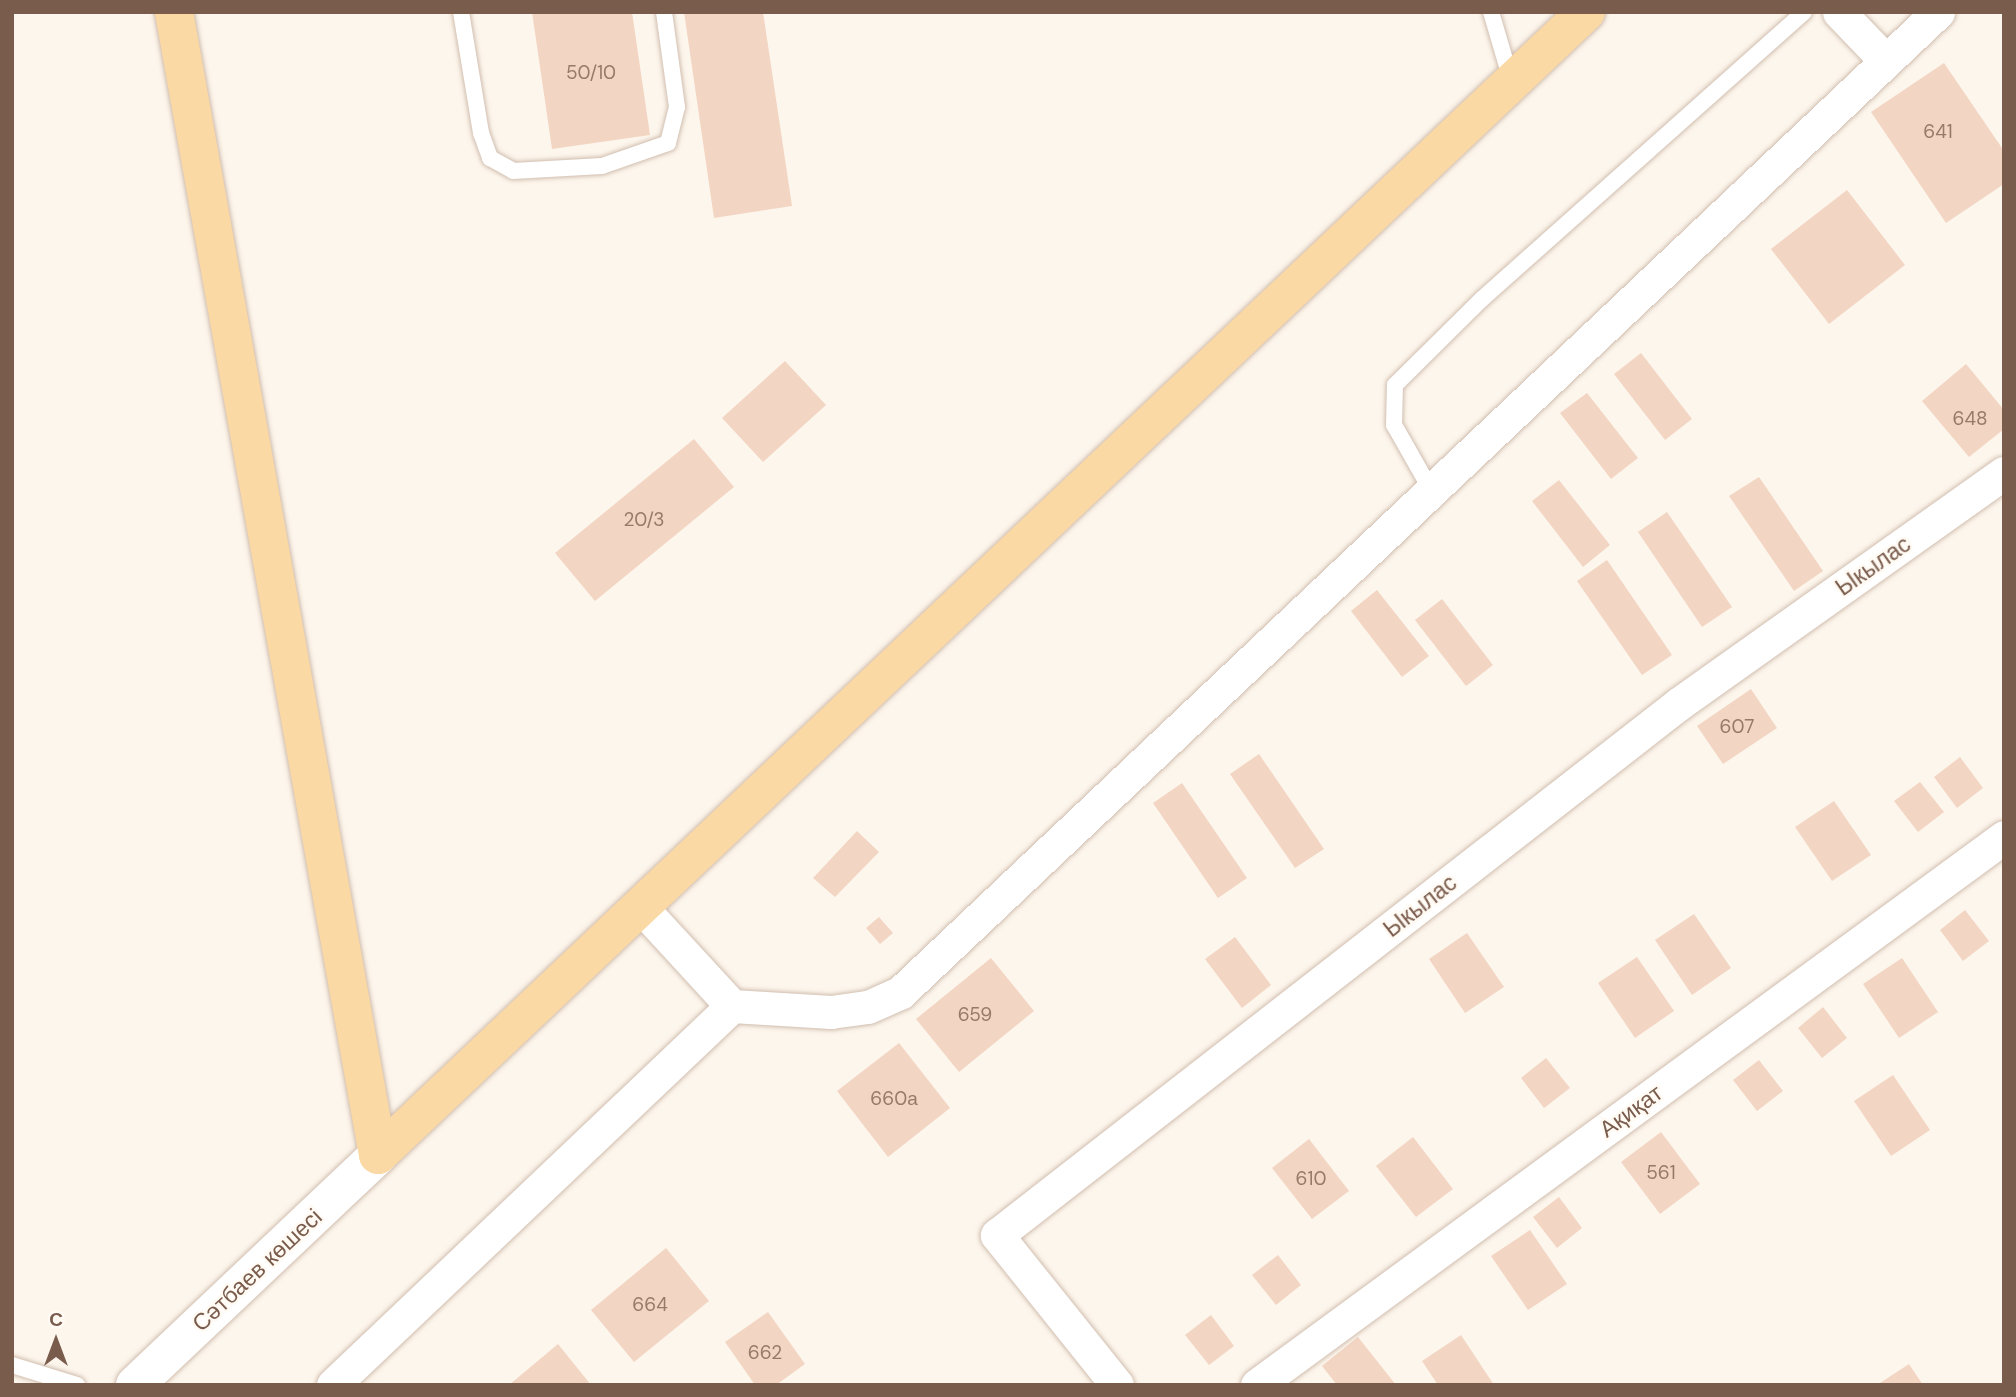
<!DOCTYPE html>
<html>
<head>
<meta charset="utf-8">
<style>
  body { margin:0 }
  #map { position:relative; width:2016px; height:1397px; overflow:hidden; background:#fdf6ec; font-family:"DM Sans",sans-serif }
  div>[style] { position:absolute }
  .building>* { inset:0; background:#f3d5c3 }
  .roads { filter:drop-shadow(0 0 2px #d1beb0) drop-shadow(0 0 2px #d1beb0) }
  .service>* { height:16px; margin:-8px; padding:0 8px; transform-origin:8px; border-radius:8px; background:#fff }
  .minor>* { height:33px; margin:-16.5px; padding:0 16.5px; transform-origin:16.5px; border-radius:16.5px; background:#fff }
  .secondary>* { height:38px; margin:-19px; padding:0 19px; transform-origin:19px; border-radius:19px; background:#fff }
  .primary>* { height:38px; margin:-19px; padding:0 19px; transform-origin:19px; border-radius:19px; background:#fbd9a5 }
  span { translate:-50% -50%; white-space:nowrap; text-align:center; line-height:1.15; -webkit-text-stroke:5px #fffaf3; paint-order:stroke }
  .number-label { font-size:19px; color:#987a6a }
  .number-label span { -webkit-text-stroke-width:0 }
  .street-label { font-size:23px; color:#7a5c4d }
  .frame { position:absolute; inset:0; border:14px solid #7a5c4d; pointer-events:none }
  .north { position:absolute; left:21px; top:1306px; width:70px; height:70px; -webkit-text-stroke:5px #fffaf3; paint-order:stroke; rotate:0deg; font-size:19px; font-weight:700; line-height:28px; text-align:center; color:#7a5c4d }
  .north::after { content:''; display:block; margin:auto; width:24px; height:32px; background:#7a5c4d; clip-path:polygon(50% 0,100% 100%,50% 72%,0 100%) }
</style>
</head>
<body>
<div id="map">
  <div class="building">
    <i style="clip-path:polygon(532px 12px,632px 12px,650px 135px,552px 149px)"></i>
    <i style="clip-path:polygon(684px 12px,763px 12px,792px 206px,714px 218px)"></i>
    <i style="clip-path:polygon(1944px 63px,2004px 151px,2004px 184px,1946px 223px,1871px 112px)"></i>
    <i style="clip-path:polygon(1847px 190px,1905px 265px,1829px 324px,1771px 249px)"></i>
    <i style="clip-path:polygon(1641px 353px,1692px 419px,1665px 440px,1614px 374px)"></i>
    <i style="clip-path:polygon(785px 361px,826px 405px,763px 462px,722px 418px)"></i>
    <i style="clip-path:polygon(1966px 364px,2004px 410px,2004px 429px,1969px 457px,1922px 401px)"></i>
    <i style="clip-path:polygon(1587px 393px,1638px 458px,1611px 479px,1560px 413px)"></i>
    <i style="clip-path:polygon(694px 439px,734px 487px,595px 601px,555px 553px)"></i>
    <i style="clip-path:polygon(1759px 477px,1823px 571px,1794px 591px,1729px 496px)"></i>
    <i style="clip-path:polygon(1559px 480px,1610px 545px,1583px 567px,1532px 501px)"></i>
    <i style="clip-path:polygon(1667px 512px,1732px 607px,1702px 627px,1638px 532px)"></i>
    <i style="clip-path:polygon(1607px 560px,1672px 655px,1642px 675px,1577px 581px)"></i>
    <i style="clip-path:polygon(1377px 590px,1429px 656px,1402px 677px,1351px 611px)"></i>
    <i style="clip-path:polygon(1442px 599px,1493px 665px,1466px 686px,1415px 620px)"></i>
    <i style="clip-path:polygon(1751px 689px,1777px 728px,1723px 764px,1697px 726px)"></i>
    <i style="clip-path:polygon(1259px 754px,1324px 849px,1295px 868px,1230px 774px)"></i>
    <i style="clip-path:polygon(1960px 757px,1983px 788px,1957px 808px,1934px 777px)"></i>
    <i style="clip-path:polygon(1920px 782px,1944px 812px,1918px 832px,1894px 801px)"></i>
    <i style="clip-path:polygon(1182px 783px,1247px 878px,1218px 898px,1153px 803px)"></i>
    <i style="clip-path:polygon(1834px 801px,1871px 855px,1832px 881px,1795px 827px)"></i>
    <i style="clip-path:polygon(857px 831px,879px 852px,835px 897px,813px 878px)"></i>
    <i style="clip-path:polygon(1965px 910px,1989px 941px,1963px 961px,1940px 930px)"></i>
    <i style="clip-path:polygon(1694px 914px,1731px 968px,1692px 995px,1655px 940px)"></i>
    <i style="clip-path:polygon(879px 917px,893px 933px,880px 944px,866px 928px)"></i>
    <i style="clip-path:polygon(1467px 933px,1504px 987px,1465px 1013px,1429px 959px)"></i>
    <i style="clip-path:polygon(1235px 937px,1271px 985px,1242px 1008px,1205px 959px)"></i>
    <i style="clip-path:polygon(1637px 957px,1674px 1011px,1635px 1038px,1598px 983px)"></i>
    <i style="clip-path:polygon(991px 958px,1034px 1011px,959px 1072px,916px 1019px)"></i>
    <i style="clip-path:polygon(1902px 958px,1938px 1012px,1899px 1038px,1863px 984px)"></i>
    <i style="clip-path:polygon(1823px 1007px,1847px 1038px,1822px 1058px,1798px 1028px)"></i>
    <i style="clip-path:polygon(899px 1043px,950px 1108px,888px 1157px,837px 1091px)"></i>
    <i style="clip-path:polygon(1546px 1058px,1570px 1088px,1544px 1108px,1521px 1078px)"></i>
    <i style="clip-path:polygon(1759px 1060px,1783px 1091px,1757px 1111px,1733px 1080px)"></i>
    <i style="clip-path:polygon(1893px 1075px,1930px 1130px,1891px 1156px,1854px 1101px)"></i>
    <i style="clip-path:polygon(1661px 1132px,1700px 1184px,1660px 1214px,1621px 1162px)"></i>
    <i style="clip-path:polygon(1413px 1137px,1453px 1189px,1416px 1217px,1376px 1166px)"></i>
    <i style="clip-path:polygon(1309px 1139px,1349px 1191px,1312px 1219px,1272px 1168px)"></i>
    <i style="clip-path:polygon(1559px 1197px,1582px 1228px,1557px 1248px,1533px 1217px)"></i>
    <i style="clip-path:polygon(1530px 1230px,1567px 1284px,1528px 1310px,1491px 1256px)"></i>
    <i style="clip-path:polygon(666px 1248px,709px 1301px,634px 1362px,591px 1310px)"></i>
    <i style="clip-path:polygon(1278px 1255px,1301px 1285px,1276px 1305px,1252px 1275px)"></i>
    <i style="clip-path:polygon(768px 1312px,805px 1364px,776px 1385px,755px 1385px,725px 1342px)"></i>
    <i style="clip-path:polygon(1211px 1315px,1234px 1346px,1209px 1365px,1185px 1335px)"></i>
    <i style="clip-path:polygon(1461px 1335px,1494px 1385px,1438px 1385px,1422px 1361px)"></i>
    <i style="clip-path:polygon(1358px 1337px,1396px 1385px,1337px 1385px,1322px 1366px)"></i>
    <i style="clip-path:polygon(558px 1344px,591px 1385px,509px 1385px)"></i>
    <i style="clip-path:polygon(1909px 1364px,1923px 1385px,1877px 1385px)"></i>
  </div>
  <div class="roads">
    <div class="service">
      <i style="left:461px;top:12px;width:123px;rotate:80.6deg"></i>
      <i style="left:481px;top:133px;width:27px;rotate:70deg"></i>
      <i style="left:490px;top:158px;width:26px;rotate:29deg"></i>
      <i style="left:513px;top:171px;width:89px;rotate:-3.2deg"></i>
      <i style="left:602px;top:166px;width:70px;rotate:-19.2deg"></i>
      <i style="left:668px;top:143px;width:37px;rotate:-76deg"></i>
      <i style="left:677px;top:107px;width:96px;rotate:-97.8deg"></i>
      <i style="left:1491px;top:12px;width:71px;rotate:73.6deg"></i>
      <i style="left:1431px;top:490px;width:75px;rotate:-119.6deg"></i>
      <i style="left:1394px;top:425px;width:40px;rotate:-88.6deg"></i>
      <i style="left:1395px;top:385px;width:122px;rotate:-44.7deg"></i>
      <i style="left:1482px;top:299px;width:431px;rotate:-41.7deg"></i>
      <i style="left:12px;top:1365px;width:68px;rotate:17.1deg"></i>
    </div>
    <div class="minor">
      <i style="left:1839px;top:12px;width:66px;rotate:46.2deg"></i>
      <i style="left:640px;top:906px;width:136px;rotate:47.4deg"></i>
      <i style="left:333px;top:1385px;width:550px;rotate:-43.53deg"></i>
      <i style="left:732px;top:1006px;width:99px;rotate:3.5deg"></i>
      <i style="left:831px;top:1012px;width:37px;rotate:-8deg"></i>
      <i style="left:868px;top:1007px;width:36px;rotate:-24deg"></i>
      <i style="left:901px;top:992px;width:1427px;rotate:-43.38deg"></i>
      <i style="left:1117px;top:1385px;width:192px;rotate:-128.7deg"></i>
      <i style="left:997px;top:1235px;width:866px;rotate:-37.92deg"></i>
      <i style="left:1680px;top:703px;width:397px;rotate:-35.4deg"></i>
      <i style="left:1257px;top:1385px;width:926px;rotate:-36.26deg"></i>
    </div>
    <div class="secondary">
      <i style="left:135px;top:1385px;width:335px;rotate:-43.4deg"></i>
    </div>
    <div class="primary">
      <i style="left:174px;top:12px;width:1161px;rotate:79.88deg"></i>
      <i style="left:378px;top:1155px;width:1663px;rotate:-43.42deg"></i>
    </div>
  </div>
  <div class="number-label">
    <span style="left:591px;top:73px">50/10</span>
    <span style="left:1938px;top:132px">641</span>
    <span style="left:1970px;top:419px">648</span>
    <span style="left:644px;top:520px">20/3</span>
    <span style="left:1737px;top:727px">607</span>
    <span style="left:975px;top:1015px">659</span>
    <span style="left:894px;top:1099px">660а</span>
    <span style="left:1661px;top:1173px">561</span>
    <span style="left:1311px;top:1179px">610</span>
    <span style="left:650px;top:1305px">664</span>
    <span style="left:765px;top:1353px">662</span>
  </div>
  <div class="street-label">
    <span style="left:1873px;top:566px;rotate:-35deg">Ыкылас</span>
    <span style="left:1420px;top:906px;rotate:-38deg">Ыкылас</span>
    <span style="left:1631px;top:1111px;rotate:-36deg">Ақиқат</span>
    <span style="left:257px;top:1270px;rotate:-43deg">Сәтбаев көшесі</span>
  </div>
  <div class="frame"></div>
  <div class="north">С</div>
</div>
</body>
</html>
